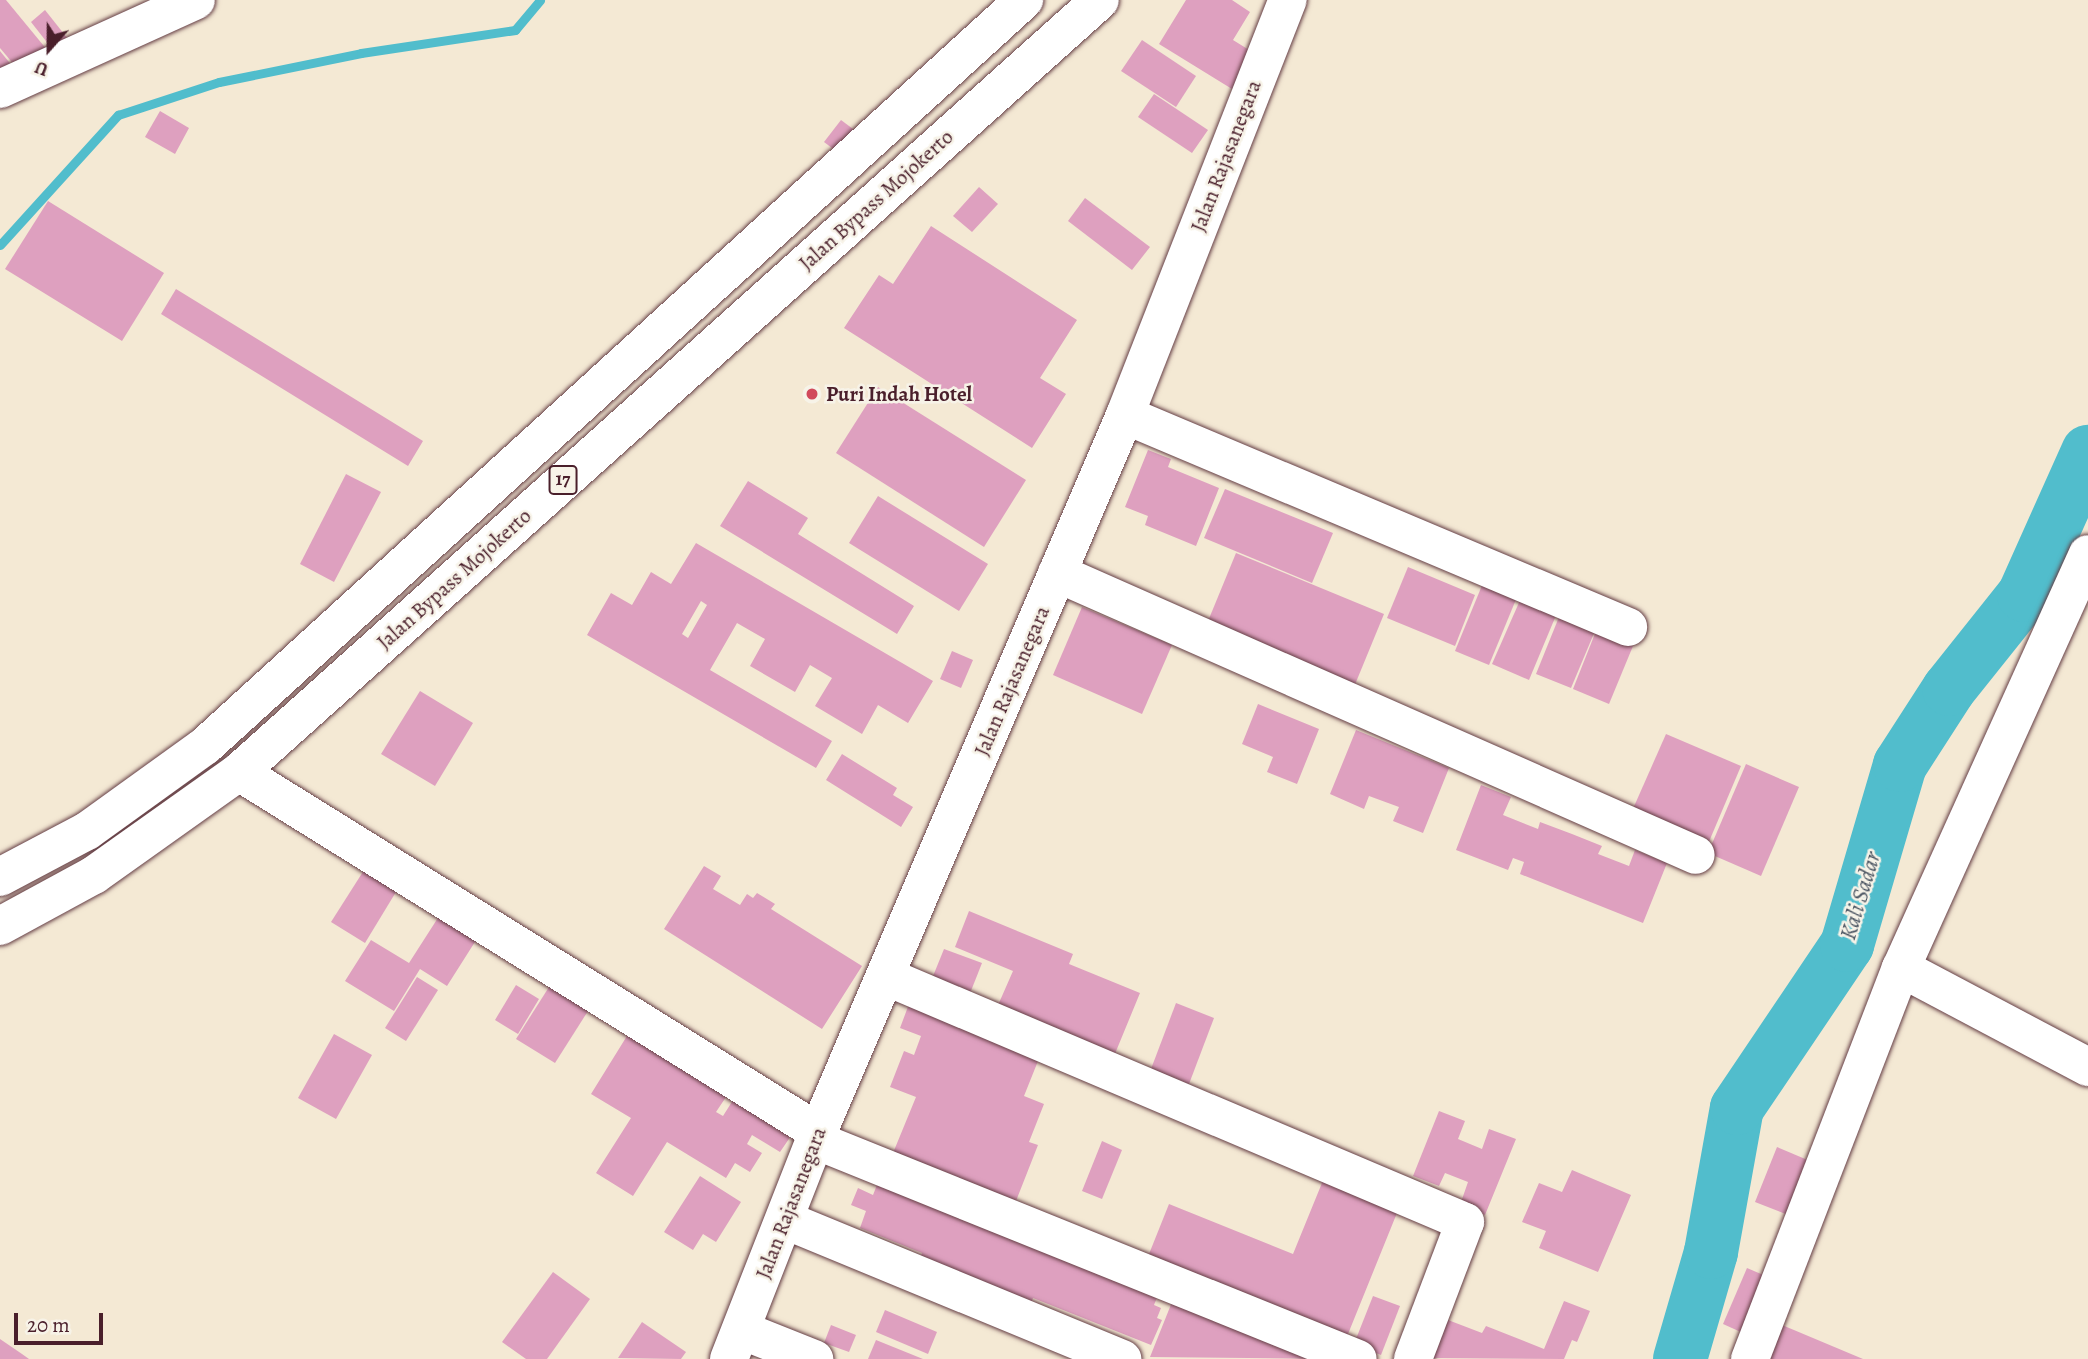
<!DOCTYPE html>
<html>
<head>
<meta charset="utf-8">
<style>
  body { margin:0 }
  #map { position:relative; width:2088px; height:1359px; overflow:hidden; background:#f4e9d4; font-family:Alegreya,serif }
  div>[style] { position:absolute }
  .stream>* { height:9px; margin:-4.5px; padding:0 4.5px; transform-origin:4.5px; border-radius:4.5px; background:#51bdcc }
  .river>* { height:54px; margin:-27px; padding:0 27px; transform-origin:27px; border-radius:27px; background:#51bdcc }
  .building>* { inset:0; background:#dea0bf }
  .roads { filter:drop-shadow(0 0 2px #643d44) drop-shadow(0 0 2px #643d44) }
  .minor>* { height:38px; margin:-19px; padding:0 19px; transform-origin:19px; border-radius:19px; background:#fff }
  .highway>* { height:38px; margin:-19px; padding:0 19px; transform-origin:19px; border-radius:19px; background:#fff }
  .dots>* { width:19px; height:19px; translate:-50% -50%; box-sizing:border-box; border:4px solid #f7f3e8; border-radius:50% }
  span { translate:-50% -50%; white-space:nowrap; text-align:center; line-height:1.15; -webkit-text-stroke:5px #f7f3e8; paint-order:stroke }
  .shield-label span { padding:2px 5px; background:#f7f3e8; border:2px solid; border-radius:5px; -webkit-text-stroke-width:0 }
  .shield-label { font-size:19px; color:#4a1f2b; font-weight:700 }
  .street-label { font-size:21px; color:#4a1f2b }
  .poi-label { font-size:21px; color:#4a1f2b; font-weight:700 }
  .left { translate:0 -50%; text-align:left }
  .water-label { font-size:23px; color:#4c5663; font-style:italic }
  .north { position:absolute; left:14px; top:14px; width:70px; height:70px; -webkit-text-stroke:5px #f7f3e8; paint-order:stroke; rotate:201deg; font-size:19px; font-weight:700; line-height:28px; text-align:center; color:#4a1f2b }
  .north::after { content:''; display:block; margin:auto; width:24px; height:32px; background:#4a1f2b; clip-path:polygon(50% 0,100% 100%,50% 72%,0 100%) }
  .scale { position:absolute; left:14px; top:1313px; width:89px; height:32px; box-sizing:border-box; border:4px solid #4a1f2b; border-top:0; padding-left:9px; font-size:21px; line-height:24px; white-space:nowrap; color:#4a1f2b; -webkit-text-stroke:5px #f7f3e8; paint-order:stroke }
</style>
</head>
<body>
<div id="map">
  <div class="stream">
    <i style="left:0;top:245px;width:176px;rotate:-47.8deg"></i>
    <i style="left:118px;top:115px;width:106px;rotate:-18.1deg"></i>
    <i style="left:219px;top:82px;width:145px;rotate:-11.5deg"></i>
    <i style="left:361px;top:53px;width:156px;rotate:-8.5deg"></i>
    <i style="left:515px;top:30px;width:39px;rotate:-50deg"></i>
  </div>
  <div class="river">
    <i style="left:1680px;top:1359px;width:111px;rotate:-73.8deg"></i>
    <i style="left:1711px;top:1252px;width:146px;rotate:-79.8deg"></i>
    <i style="left:1737px;top:1108px;width:197px;rotate:-56deg"></i>
    <i style="left:1847px;top:945px;width:188px;rotate:-73.6deg"></i>
    <i style="left:1900px;top:765px;width:90px;rotate:-57.2deg"></i>
    <i style="left:1949px;top:689px;width:120px;rotate:-51.4deg"></i>
    <i style="left:2024px;top:595px;width:157px;rotate:-65.9deg"></i>
  </div>
  <div class="building">
    <i style="clip-path:polygon(0 0,6px 0,48px 51px,21px 73px,0 48px)"></i>
    <i style="clip-path:polygon(1186px 0,1232px 0,1250px 12px,1233px 40px,1254px 53px,1232px 89px,1159px 44px)"></i>
    <i style="clip-path:polygon(45px 10px,68px 39px,53px 50px,31px 22px)"></i>
    <i style="clip-path:polygon(1142px 40px,1196px 76px,1176px 107px,1121px 71px)"></i>
    <i style="clip-path:polygon(0 51px,13px 67px,0 77px)"></i>
    <i style="clip-path:polygon(1154px 94px,1208px 130px,1192px 153px,1138px 117px)"></i>
    <i style="clip-path:polygon(160px 111px,189px 128px,175px 154px,145px 137px)"></i>
    <i style="clip-path:polygon(841px 120px,857px 132px,840px 154px,824px 142px)"></i>
    <i style="clip-path:polygon(979px 187px,998px 204px,972px 232px,953px 216px)"></i>
    <i style="clip-path:polygon(1085px 198px,1150px 247px,1132px 270px,1068px 221px)"></i>
    <i style="clip-path:polygon(48px 201px,164px 273px,122px 341px,5px 269px)"></i>
    <i style="clip-path:polygon(931px 226px,1077px 320px,1040px 378px,1066px 394px,1032px 448px,844px 328px,879px 275px,893px 284px)"></i>
    <i style="clip-path:polygon(176px 289px,423px 441px,408px 466px,161px 314px)"></i>
    <i style="clip-path:polygon(878px 387px,1026px 480px,984px 547px,836px 453px)"></i>
    <i style="clip-path:polygon(1148px 450px,1171px 459px,1168px 467px,1219px 488px,1196px 546px,1145px 525px,1148px 516px,1125px 507px)"></i>
    <i style="clip-path:polygon(346px 474px,381px 492px,334px 582px,300px 564px)"></i>
    <i style="clip-path:polygon(748px 481px,808px 518px,798px 534px,914px 606px,897px 634px,720px 526px)"></i>
    <i style="clip-path:polygon(1225px 489px,1333px 533px,1312px 583px,1204px 538px)"></i>
    <i style="clip-path:polygon(878px 496px,988px 564px,959px 611px,849px 543px)"></i>
    <i style="clip-path:polygon(evenodd,696px 543px,933px 681px,908px 723px,878px 705px,862px 734px,815px 706px,832px 678px,810px 665px,795px 692px,750px 666px,765px 639px,737px 623px,710px 670px,832px 741px,816px 768px,587px 635px,611px 593px,632px 605px,651px 572px,671px 584px,696px 543px,701px 601px,707px 605px,688px 638px,682px 634px,701px 601px)"></i>
    <i style="clip-path:polygon(1236px 553px,1384px 614px,1354px 687px,1206px 626px)"></i>
    <i style="clip-path:polygon(1408px 567px,1475px 595px,1455px 646px,1387px 618px)"></i>
    <i style="clip-path:polygon(1483px 583px,1517px 597px,1489px 665px,1455px 651px)"></i>
    <i style="clip-path:polygon(1521px 598px,1557px 613px,1529px 680px,1492px 664px)"></i>
    <i style="clip-path:polygon(1082px 607px,1172px 645px,1142px 714px,1053px 675px)"></i>
    <i style="clip-path:polygon(1559px 617px,1595px 631px,1571px 688px,1536px 674px)"></i>
    <i style="clip-path:polygon(1596px 631px,1633px 646px,1609px 704px,1573px 689px)"></i>
    <i style="clip-path:polygon(952px 651px,973px 660px,961px 688px,940px 679px)"></i>
    <i style="clip-path:polygon(420px 691px,473px 723px,435px 786px,381px 754px)"></i>
    <i style="clip-path:polygon(1258px 704px,1319px 729px,1297px 784px,1267px 772px,1273px 757px,1242px 744px)"></i>
    <i style="clip-path:polygon(1356px 730px,1449px 768px,1423px 833px,1393px 821px,1399px 807px,1369px 796px,1364px 809px,1330px 794px)"></i>
    <i style="clip-path:polygon(1666px 734px,1741px 766px,1708px 844px,1632px 811px)"></i>
    <i style="clip-path:polygon(842px 754px,897px 788px,893px 795px,913px 807px,901px 827px,826px 780px)"></i>
    <i style="clip-path:polygon(1746px 764px,1799px 787px,1761px 876px,1708px 853px)"></i>
    <i style="clip-path:polygon(1481px 785px,1511px 797px,1503px 815px,1538px 829px,1540px 822px,1572px 834px,1602px 846px,1598px 854px,1629px 866px,1635px 850px,1667px 863px,1643px 923px,1520px 874px,1524px 862px,1513px 858px,1508px 870px,1456px 850px)"></i>
    <i style="clip-path:polygon(704px 866px,721px 876px,713px 889px,740px 905px,747px 894px,753px 898px,757px 893px,775px 904px,771px 909px,862px 966px,822px 1029px,664px 929px)"></i>
    <i style="clip-path:polygon(366px 867px,399px 887px,365px 943px,331px 922px)"></i>
    <i style="clip-path:polygon(443px 910px,480px 934px,447px 986px,420px 969px,394px 1011px,345px 981px,371px 940px,409px 963px)"></i>
    <i style="clip-path:polygon(969px 911px,1073px 954px,1069px 964px,1140px 993px,1112px 1061px,995px 1012px,1013px 971px,955px 947px)"></i>
    <i style="clip-path:polygon(944px 949px,982px 963px,967px 1001px,929px 986px)"></i>
    <i style="clip-path:polygon(556px 976px,595px 1000px,555px 1063px,516px 1039px)"></i>
    <i style="clip-path:polygon(417px 977px,438px 990px,406px 1041px,385px 1028px)"></i>
    <i style="clip-path:polygon(516px 985px,539px 999px,518px 1034px,495px 1020px)"></i>
    <i style="clip-path:polygon(1176px 1003px,1214px 1018px,1189px 1084px,1151px 1069px)"></i>
    <i style="clip-path:polygon(909px 1004px,1040px 1056px,1024px 1096px,1044px 1104px,1029px 1142px,1038px 1145px,1016px 1201px,893px 1153px,916px 1097px,890px 1087px,904px 1051px,914px 1055px,921px 1036px,900px 1028px)"></i>
    <i style="clip-path:polygon(635px 1023px,734px 1085px,716px 1112px,723px 1116px,735px 1097px,793px 1133px,780px 1152px,752px 1135px,747px 1144px,762px 1153px,750px 1172px,735px 1163px,726px 1178px,667px 1142px,633px 1196px,596px 1173px,631px 1118px,591px 1094px)"></i>
    <i style="clip-path:polygon(334px 1034px,372px 1055px,336px 1119px,298px 1098px)"></i>
    <i style="clip-path:polygon(1439px 1111px,1465px 1121px,1458px 1139px,1482px 1149px,1489px 1129px,1516px 1139px,1485px 1215px,1460px 1205px,1468px 1182px,1445px 1173px,1439px 1186px,1413px 1176px)"></i>
    <i style="clip-path:polygon(1102px 1141px,1122px 1150px,1102px 1199px,1082px 1191px)"></i>
    <i style="clip-path:polygon(1777px 1147px,1810px 1161px,1788px 1215px,1755px 1202px)"></i>
    <i style="clip-path:polygon(1572px 1170px,1631px 1195px,1598px 1272px,1539px 1248px,1546px 1231px,1522px 1222px,1539px 1183px,1562px 1192px)"></i>
    <i style="clip-path:polygon(882px 1172px,1158px 1295px,1154px 1305px,1161px 1308px,1157px 1318px,1162px 1320px,1151px 1345px,1033px 1298px,1029px 1310px,917px 1266px,922px 1253px,860px 1228px,866px 1211px,851px 1205px,858px 1188px,873px 1195px)"></i>
    <i style="clip-path:polygon(700px 1176px,741px 1202px,716px 1242px,703px 1234px,693px 1250px,664px 1232px)"></i>
    <i style="clip-path:polygon(1324px 1178px,1399px 1208px,1346px 1339px,1147px 1259px,1169px 1204px,1293px 1254px)"></i>
    <i style="clip-path:polygon(1747px 1268px,1768px 1277px,1743px 1333px,1723px 1324px)"></i>
    <i style="clip-path:polygon(553px 1272px,590px 1299px,547px 1359px,526px 1359px,502px 1342px)"></i>
    <i style="clip-path:polygon(1373px 1296px,1400px 1306px,1381px 1355px,1354px 1344px)"></i>
    <i style="clip-path:polygon(1174px 1297px,1328px 1359px,1150px 1357px)"></i>
    <i style="clip-path:polygon(1564px 1301px,1590px 1311px,1577px 1342px,1572px 1340px,1564px 1359px,1432px 1358px,1448px 1320px,1482px 1333px,1486px 1326px,1544px 1349px)"></i>
    <i style="clip-path:polygon(885px 1310px,937px 1332px,928px 1354px,876px 1332px)"></i>
    <i style="clip-path:polygon(642px 1322px,686px 1352px,681px 1359px,618px 1358px)"></i>
    <i style="clip-path:polygon(831px 1325px,856px 1335px,849px 1352px,824px 1343px)"></i>
    <i style="clip-path:polygon(1782px 1325px,1863px 1359px,1768px 1359px)"></i>
    <i style="clip-path:polygon(0 1339px,22px 1354px,29px 1359px,0 1359px)"></i>
    <i style="clip-path:polygon(876px 1340px,923px 1359px,868px 1359px)"></i>
  </div>
  <div class="roads">
    <div class="minor">
      <i style="left:0;top:89px;width:215px;rotate:-24.4deg"></i>
      <i style="left:1125px;top:415px;width:546px;rotate:22.85deg"></i>
      <i style="left:1057px;top:573px;width:698px;rotate:23.81deg"></i>
      <i style="left:239px;top:772px;width:682px;rotate:31.87deg"></i>
      <i style="left:1901px;top:968px;width:212px;rotate:27.9deg"></i>
      <i style="left:885px;top:976px;width:630px;rotate:22.98deg"></i>
      <i style="left:1465px;top:1222px;width:147px;rotate:110.8deg"></i>
      <i style="left:815px;top:1140px;width:585px;rotate:21.96deg"></i>
      <i style="left:785px;top:1220px;width:365px;rotate:22.4deg"></i>
      <i style="left:741px;top:1330px;width:79px;rotate:21.7deg"></i>
      <i style="left:729px;top:1359px;width:244px;rotate:-68.6deg"></i>
      <i style="left:818px;top:1132px;width:780px;rotate:-66.82deg"></i>
      <i style="left:1125px;top:415px;width:446px;rotate:-68.6deg"></i>
      <i style="left:1750px;top:1359px;width:419px;rotate:-68.9deg"></i>
      <i style="left:1901px;top:968px;width:454px;rotate:-65.7deg"></i>
    </div>
    <div class="highway">
      <i style="left:0;top:877px;width:98px;rotate:-27.9deg"></i>
      <i style="left:87px;top:831px;width:145px;rotate:-35.8deg"></i>
      <i style="left:205px;top:746px;width:1108px;rotate:-42.33deg"></i>
      <i style="left:0;top:926px;width:107px;rotate:-28.5deg"></i>
      <i style="left:94px;top:875px;width:178px;rotate:-35.4deg"></i>
      <i style="left:239px;top:772px;width:1156px;rotate:-41.88deg"></i>
    </div>
  </div>
  <div class="dots">
    <i style="left:812px;top:394px;background:#d1495b"></i>
  </div>
  <div class="shield-label">
    <span style="left:563px;top:480px">17</span>
  </div>
  <div class="street-label">
    <span style="left:1226px;top:156px;rotate:-69deg">Jalan Rajasanegara</span>
    <span style="left:876px;top:200px;rotate:-42deg">Jalan Bypass Mojokerto</span>
    <span style="left:454px;top:579px;rotate:-42deg">Jalan Bypass Mojokerto</span>
    <span style="left:1012px;top:681px;rotate:-67deg">Jalan Rajasanegara</span>
    <span style="left:791px;top:1203px;rotate:-69deg">Jalan Rajasanegara</span>
  </div>
  <div class="poi-label">
    <span class="left" style="left:826px;top:394px">Puri Indah Hotel</span>
  </div>
  <div class="water-label">
    <span style="left:1861px;top:896px;rotate:-73deg">Kali Sadar</span>
  </div>
  <div class="north">U</div>
  <div class="scale">20 m</div>
</div>
</body>
</html>
